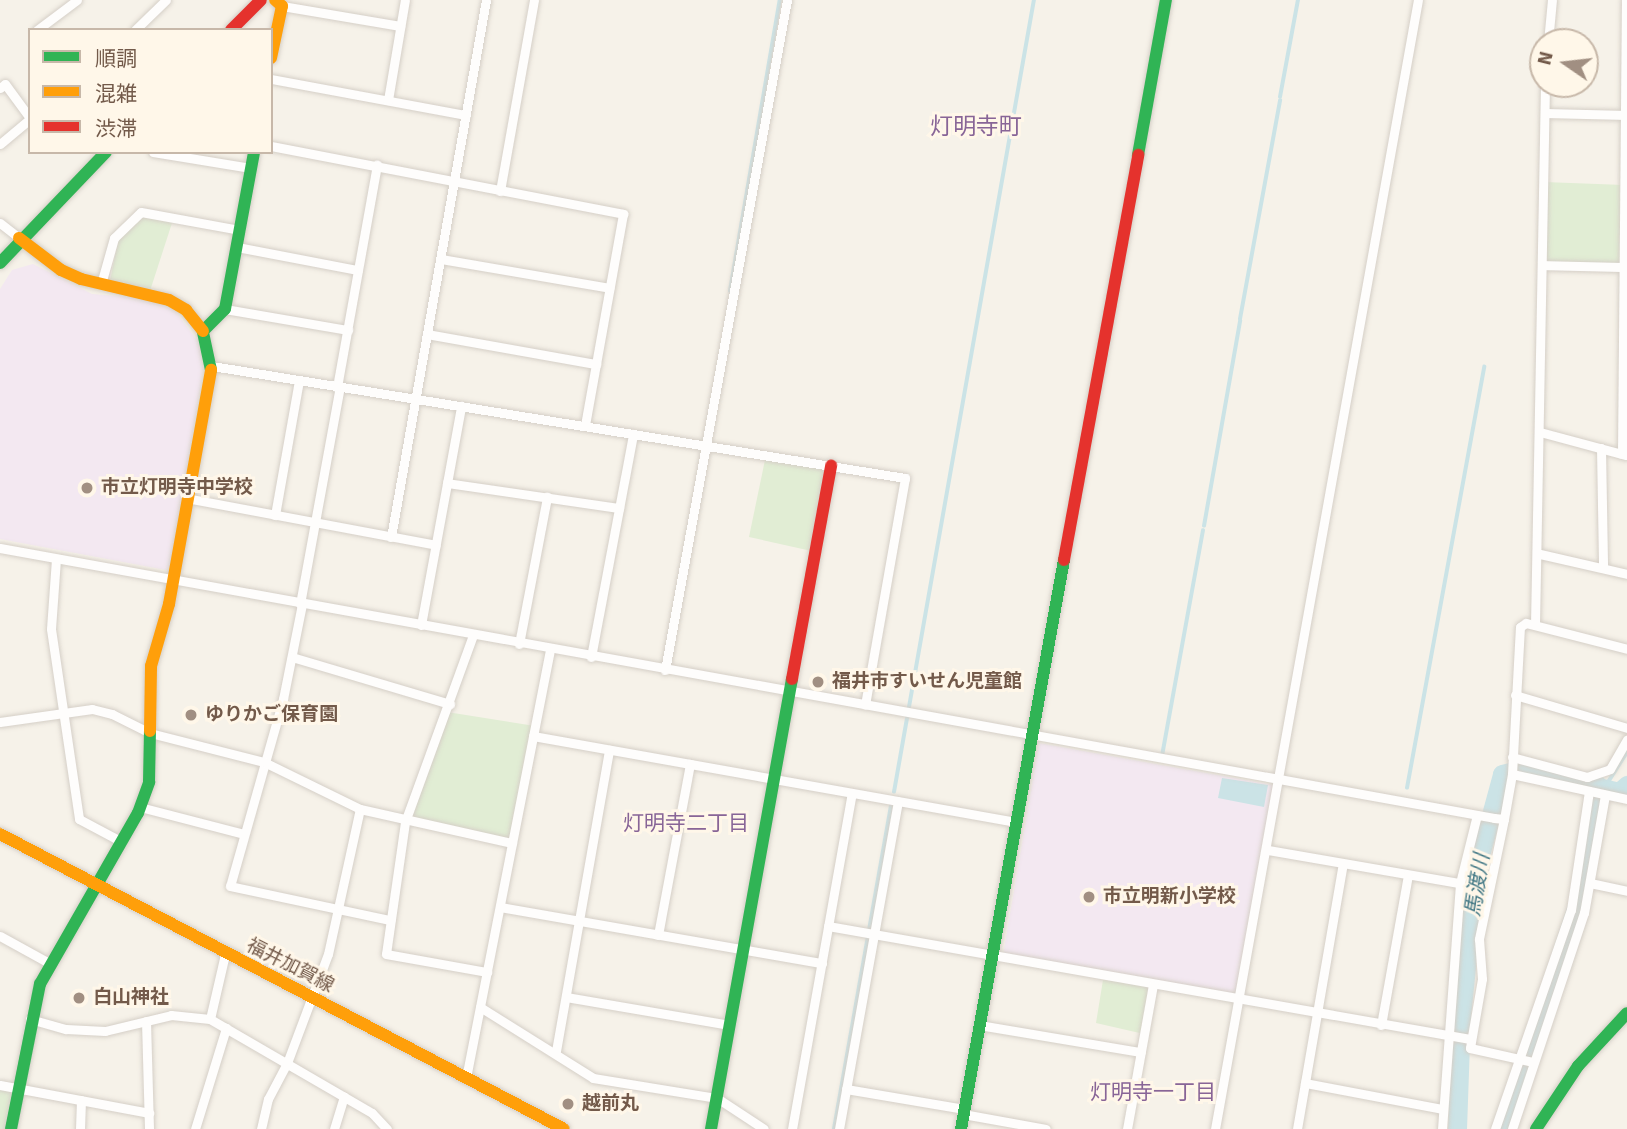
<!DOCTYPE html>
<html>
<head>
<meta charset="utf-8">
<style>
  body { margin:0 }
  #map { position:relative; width:1627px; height:1129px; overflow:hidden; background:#f6f2e9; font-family:Signika,"Noto Sans JP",sans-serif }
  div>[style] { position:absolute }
  .education>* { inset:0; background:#f3e8f1 }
  .green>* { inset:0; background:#e1edd4 }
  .water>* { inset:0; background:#cbe3e6 }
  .stream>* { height:3.5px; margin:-1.75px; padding:0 1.75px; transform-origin:1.75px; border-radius:1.75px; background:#cbe3e6 }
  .river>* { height:19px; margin:-9.5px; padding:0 9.5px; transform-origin:9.5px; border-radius:9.5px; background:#cbe3e6 }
  .roads { filter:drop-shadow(0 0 2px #d5cfc7) drop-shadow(0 0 2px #d5cfc7) }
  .street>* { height:9px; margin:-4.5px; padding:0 4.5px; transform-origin:4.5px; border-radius:4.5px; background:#fefdfc }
  .fast>* { height:12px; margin:-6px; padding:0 6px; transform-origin:6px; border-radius:6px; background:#30b455 }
  .slow>* { height:12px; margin:-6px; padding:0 6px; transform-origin:6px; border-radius:6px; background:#ff9f0a }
  .jam>* { height:12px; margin:-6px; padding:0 6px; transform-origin:6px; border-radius:6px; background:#e5322d }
  .dots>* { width:19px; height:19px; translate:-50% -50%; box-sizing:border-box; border:4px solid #fff7e9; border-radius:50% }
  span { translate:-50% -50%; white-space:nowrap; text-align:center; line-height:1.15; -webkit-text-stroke:6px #fff7e9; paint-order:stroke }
  .poi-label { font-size:19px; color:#735a4a; font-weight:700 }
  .left { translate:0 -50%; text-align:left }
  .street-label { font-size:19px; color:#735a4a }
  .neighbourhood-label { font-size:21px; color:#886597 }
  .water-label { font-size:21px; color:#447986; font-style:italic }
  .quarter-label { font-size:23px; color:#886597 }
  .legend { position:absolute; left:28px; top:28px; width:245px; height:126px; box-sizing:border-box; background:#fff7e9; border:2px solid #c7b8a9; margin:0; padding:9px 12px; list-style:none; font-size:21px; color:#735a4a }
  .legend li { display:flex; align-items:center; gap:14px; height:35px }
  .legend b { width:35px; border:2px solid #c7b8a9 }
  .north { position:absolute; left:1529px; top:28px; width:70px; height:70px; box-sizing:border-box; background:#fff7e9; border:2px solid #c7b8a9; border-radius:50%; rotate:284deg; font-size:19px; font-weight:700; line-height:28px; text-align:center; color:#735a4a }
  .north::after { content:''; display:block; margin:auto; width:24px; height:32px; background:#a18f82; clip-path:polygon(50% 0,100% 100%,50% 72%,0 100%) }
</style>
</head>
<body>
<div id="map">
  <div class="education">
    <i style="clip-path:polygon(33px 264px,92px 294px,152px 299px,176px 312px,199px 343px,203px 370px,171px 565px,166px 570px,0 539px,0 289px,12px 270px)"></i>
    <i style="clip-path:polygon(1039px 743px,1273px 785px,1235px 997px,1003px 955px)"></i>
  </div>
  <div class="green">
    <i style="clip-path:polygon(1544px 182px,1624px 185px,1624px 266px,1543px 265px)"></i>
    <i style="clip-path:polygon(141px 212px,172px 223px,149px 294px,110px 281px,118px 241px)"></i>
    <i style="clip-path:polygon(766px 455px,831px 466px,816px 552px,749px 537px)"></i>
    <i style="clip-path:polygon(447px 712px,535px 726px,512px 843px,408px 823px)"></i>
    <i style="clip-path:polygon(1103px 980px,1153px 985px,1144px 1034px,1096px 1023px)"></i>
    <i style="clip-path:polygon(0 1085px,14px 1088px,8px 1129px,0 1129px)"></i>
  </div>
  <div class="water">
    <i style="clip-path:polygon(1222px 778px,1268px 785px,1264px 807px,1218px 798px)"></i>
  </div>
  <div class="stream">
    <i style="left:1280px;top:97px;width:99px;rotate:-79.5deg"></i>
    <i style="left:730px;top:291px;width:295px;rotate:-80.3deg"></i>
    <i style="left:1240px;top:319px;width:222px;rotate:-79.6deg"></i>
    <i style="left:1204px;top:526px;width:208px;rotate:-80deg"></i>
    <i style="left:1162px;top:756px;width:229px;rotate:-79.7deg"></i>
    <i style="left:1605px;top:787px;width:41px;rotate:-57.8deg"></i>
    <i style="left:1407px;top:788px;width:428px;rotate:-79.6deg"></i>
    <i style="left:894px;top:792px;width:804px;rotate:-79.98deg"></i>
    <i style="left:834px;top:1129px;width:328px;rotate:-80deg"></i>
  </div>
  <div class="river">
    <i style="left:1457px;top:1129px;width:112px;rotate:-88deg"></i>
    <i style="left:1461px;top:1017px;width:148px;rotate:-84.2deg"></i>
    <i style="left:1476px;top:870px;width:99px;rotate:-74.8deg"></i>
    <i style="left:1502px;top:774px;width:21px;rotate:-14deg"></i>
    <i style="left:1522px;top:769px;width:100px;rotate:13.3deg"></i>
    <i style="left:1619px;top:792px;width:11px;rotate:-41deg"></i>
    <i style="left:1503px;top:1129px;width:245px;rotate:-71.7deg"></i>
    <i style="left:1580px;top:896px;width:112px;rotate:-80.8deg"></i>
  </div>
  <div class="roads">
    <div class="street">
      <i style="left:282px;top:6px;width:120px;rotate:9.6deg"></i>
      <i style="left:37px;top:30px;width:50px;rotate:-36.9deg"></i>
      <i style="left:135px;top:30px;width:43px;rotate:-44.1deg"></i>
      <i style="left:1548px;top:42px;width:42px;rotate:-84.6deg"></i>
      <i style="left:271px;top:79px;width:198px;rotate:10.5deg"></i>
      <i style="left:0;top:88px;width:6px;rotate:-39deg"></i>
      <i style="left:5px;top:84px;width:42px;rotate:53.7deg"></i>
      <i style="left:388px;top:100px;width:101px;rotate:-80.4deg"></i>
      <i style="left:1545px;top:113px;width:82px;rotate:1.4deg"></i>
      <i style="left:0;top:144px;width:39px;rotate:-40deg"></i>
      <i style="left:271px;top:146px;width:359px;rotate:10.9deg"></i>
      <i style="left:623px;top:214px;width:215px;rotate:100.2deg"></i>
      <i style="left:153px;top:152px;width:99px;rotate:9.3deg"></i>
      <i style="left:500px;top:191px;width:194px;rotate:-79.9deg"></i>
      <i style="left:0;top:223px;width:24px;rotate:38deg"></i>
      <i style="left:237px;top:247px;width:123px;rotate:10.8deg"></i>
      <i style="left:441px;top:259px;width:171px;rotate:9.7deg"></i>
      <i style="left:1543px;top:265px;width:84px;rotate:1.4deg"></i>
      <i style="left:101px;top:284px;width:48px;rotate:-74.2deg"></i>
      <i style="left:114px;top:238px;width:37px;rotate:-44deg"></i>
      <i style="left:141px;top:212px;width:101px;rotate:10.3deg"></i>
      <i style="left:225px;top:309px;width:125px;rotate:9.7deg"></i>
      <i style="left:427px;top:334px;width:172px;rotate:10.1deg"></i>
      <i style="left:212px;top:366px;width:702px;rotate:9.18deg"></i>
      <i style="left:905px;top:478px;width:230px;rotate:100deg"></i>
      <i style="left:337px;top:387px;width:226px;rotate:-79.8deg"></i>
      <i style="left:1540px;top:432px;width:89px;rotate:15deg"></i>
      <i style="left:1601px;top:448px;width:120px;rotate:89deg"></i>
      <i style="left:1622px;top:454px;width:454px;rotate:-89.5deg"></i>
      <i style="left:447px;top:483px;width:174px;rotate:8.3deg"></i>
      <i style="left:191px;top:499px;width:249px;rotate:10.6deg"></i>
      <i style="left:275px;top:515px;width:137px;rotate:-79.9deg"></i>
      <i style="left:391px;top:537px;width:545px;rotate:-79.97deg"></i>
      <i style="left:0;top:548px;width:1518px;rotate:10.24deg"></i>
      <i style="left:1494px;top:818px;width:10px;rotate:6deg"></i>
      <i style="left:1504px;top:819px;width:46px;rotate:-79.9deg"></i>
      <i style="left:1512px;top:774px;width:118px;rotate:12.3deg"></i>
      <i style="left:1540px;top:554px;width:89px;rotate:12.9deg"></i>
      <i style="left:56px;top:559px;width:70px;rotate:94.1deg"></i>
      <i style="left:51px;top:629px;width:192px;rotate:81.6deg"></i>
      <i style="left:79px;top:819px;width:49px;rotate:28.1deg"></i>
      <i style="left:300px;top:604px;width:221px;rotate:-79.6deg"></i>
      <i style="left:302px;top:604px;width:97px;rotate:101.3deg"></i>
      <i style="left:283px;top:699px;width:194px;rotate:105.8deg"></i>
      <i style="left:230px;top:886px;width:164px;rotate:12deg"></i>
      <i style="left:421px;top:625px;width:223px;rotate:-79.6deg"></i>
      <i style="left:1535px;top:625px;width:541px;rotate:-88.94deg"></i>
      <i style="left:473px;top:635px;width:199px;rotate:110deg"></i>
      <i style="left:405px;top:822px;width:133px;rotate:98.2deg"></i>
      <i style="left:386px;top:954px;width:103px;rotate:10.1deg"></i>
      <i style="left:519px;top:644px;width:150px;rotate:-79.2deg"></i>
      <i style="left:292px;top:657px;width:165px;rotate:16.6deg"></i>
      <i style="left:591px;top:657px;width:227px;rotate:-79.3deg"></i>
      <i style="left:665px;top:670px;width:681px;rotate:-79.68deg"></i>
      <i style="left:1515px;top:695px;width:117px;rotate:16.4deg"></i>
      <i style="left:0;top:722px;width:93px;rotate:-8deg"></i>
      <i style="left:92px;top:709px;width:21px;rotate:14deg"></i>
      <i style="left:112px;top:714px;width:42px;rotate:26.6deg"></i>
      <i style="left:150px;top:733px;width:118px;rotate:14.3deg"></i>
      <i style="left:264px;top:762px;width:107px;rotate:26.1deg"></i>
      <i style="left:360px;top:809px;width:156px;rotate:12.6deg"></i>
      <i style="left:533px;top:736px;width:490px;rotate:10.1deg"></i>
      <i style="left:1512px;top:757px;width:78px;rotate:14.9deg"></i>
      <i style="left:1587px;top:777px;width:24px;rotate:-19deg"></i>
      <i style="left:1610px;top:769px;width:34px;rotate:-60deg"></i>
      <i style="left:1512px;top:774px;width:147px;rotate:-86.9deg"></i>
      <i style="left:1520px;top:627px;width:7px;rotate:-34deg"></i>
      <i style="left:1526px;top:623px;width:104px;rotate:14.4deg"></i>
      <i style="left:140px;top:807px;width:107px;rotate:14.6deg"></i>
      <i style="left:1504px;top:819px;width:123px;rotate:101.8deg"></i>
      <i style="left:1479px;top:939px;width:40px;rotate:85.7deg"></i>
      <i style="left:1482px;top:979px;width:70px;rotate:99.9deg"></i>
      <i style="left:1470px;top:1048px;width:65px;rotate:12.5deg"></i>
      <i style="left:1268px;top:850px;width:195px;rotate:9.8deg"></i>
      <i style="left:1590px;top:883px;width:38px;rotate:12deg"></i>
      <i style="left:500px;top:907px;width:327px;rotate:9.9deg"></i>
      <i style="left:828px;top:926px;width:652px;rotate:9.98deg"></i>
      <i style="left:658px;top:935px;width:174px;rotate:-79.4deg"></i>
      <i style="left:0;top:936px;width:58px;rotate:28.8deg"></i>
      <i style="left:566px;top:997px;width:166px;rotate:9.7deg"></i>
      <i style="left:480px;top:1007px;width:133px;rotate:32.1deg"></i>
      <i style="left:593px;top:1078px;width:126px;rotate:9.2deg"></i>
      <i style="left:717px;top:1098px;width:56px;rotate:33.4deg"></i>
      <i style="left:30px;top:1019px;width:37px;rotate:16deg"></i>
      <i style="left:66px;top:1029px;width:39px;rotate:3deg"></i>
      <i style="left:105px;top:1031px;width:68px;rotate:-13.6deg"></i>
      <i style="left:171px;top:1015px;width:39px;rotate:6deg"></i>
      <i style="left:210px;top:1019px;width:187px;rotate:30.1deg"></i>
      <i style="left:372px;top:1113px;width:22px;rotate:47deg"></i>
      <i style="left:210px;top:1019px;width:67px;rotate:-77deg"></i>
      <i style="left:146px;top:1021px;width:108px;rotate:88.4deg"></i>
      <i style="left:979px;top:1025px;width:164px;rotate:9.5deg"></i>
      <i style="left:1381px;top:1025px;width:152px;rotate:-79.8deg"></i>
      <i style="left:556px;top:1051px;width:306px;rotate:-80deg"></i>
      <i style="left:466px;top:1078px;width:436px;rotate:-78.9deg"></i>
      <i style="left:1305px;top:1083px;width:140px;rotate:10.7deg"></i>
      <i style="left:0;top:1085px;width:152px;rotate:10.6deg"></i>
      <i style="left:846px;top:1089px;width:120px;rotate:9.6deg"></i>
      <i style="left:963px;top:1114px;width:84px;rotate:10.2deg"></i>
      <i style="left:80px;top:1129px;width:29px;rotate:-88deg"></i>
      <i style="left:195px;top:1129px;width:106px;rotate:-72.9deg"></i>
      <i style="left:261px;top:1129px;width:31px;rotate:-77deg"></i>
      <i style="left:268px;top:1099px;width:41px;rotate:-62.2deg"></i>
      <i style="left:287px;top:1063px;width:116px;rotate:-69.4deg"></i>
      <i style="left:328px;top:954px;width:148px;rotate:-77.6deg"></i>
      <i style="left:334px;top:1129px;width:34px;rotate:-73deg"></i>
      <i style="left:792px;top:1129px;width:341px;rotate:-79.9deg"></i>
      <i style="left:839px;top:1129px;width:333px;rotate:-79.8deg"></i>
      <i style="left:1127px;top:1129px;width:146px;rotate:-79.8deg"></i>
      <i style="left:1215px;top:1129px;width:1147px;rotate:-79.81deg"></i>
      <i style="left:1297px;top:1129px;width:269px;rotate:-80.2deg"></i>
      <i style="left:1442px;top:1129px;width:247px;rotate:-85.8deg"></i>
      <i style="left:1460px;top:883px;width:70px;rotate:-76deg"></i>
      <i style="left:1495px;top:1129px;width:232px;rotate:-70.9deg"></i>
      <i style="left:1571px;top:910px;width:120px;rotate:-81.4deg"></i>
      <i style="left:1512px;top:1129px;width:228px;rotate:-71.6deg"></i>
      <i style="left:1584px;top:913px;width:120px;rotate:-79.9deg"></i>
    </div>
    <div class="fast">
      <i style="left:1138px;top:155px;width:158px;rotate:-79.8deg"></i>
      <i style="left:0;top:263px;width:153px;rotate:-46.3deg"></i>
      <i style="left:211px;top:370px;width:40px;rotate:-102deg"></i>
      <i style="left:203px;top:331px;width:31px;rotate:-45deg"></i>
      <i style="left:225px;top:309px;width:160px;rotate:-79.5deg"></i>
      <i style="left:11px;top:1129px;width:148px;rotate:-78.7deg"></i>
      <i style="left:40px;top:984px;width:197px;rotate:-60.2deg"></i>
      <i style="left:138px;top:813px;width:33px;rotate:-70deg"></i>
      <i style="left:149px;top:782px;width:51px;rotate:-88.9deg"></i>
      <i style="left:711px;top:1129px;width:457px;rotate:-79.8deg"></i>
      <i style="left:961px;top:1129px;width:578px;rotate:-79.74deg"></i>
      <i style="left:1536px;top:1129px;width:76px;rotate:-56.3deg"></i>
      <i style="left:1578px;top:1066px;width:72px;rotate:-47.2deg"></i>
    </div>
    <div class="slow">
      <i style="left:271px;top:58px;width:53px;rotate:-78.1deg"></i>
      <i style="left:282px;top:6px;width:9px;rotate:-139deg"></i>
      <i style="left:19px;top:238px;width:53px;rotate:37.3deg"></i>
      <i style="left:61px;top:270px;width:22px;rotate:24deg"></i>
      <i style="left:81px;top:279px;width:90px;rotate:13.4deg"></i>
      <i style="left:169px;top:300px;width:20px;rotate:30deg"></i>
      <i style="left:186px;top:310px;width:27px;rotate:51deg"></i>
      <i style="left:150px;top:731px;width:65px;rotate:-89.1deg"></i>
      <i style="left:151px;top:666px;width:65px;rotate:-73.8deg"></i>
      <i style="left:169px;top:604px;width:238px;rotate:-79.8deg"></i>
      <i style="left:0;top:834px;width:636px;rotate:27.61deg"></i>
    </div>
    <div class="jam">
      <i style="left:231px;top:30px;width:42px;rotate:-45deg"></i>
      <i style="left:1064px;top:560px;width:412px;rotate:-79.6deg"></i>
      <i style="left:792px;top:679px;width:217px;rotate:-79.6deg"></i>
    </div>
  </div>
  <div class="dots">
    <i style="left:87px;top:488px;background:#a18f82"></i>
    <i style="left:818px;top:682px;background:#a18f82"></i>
    <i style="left:191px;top:715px;background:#a18f82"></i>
    <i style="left:1089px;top:897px;background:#a18f82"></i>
    <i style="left:79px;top:998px;background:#a18f82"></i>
    <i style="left:568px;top:1104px;background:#a18f82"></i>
  </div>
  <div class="poi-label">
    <span class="left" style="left:101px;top:488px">市立灯明寺中学校</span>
    <span class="left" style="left:832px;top:682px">福井市すいせん児童館</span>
    <span class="left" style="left:205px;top:715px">ゆりかご保育園</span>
    <span class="left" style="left:1103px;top:897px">市立明新小学校</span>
    <span class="left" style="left:93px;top:998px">白山神社</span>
    <span class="left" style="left:582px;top:1104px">越前丸</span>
  </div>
  <div class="street-label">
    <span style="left:290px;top:966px;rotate:27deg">福井加賀線</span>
  </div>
  <div class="neighbourhood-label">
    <span style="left:686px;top:823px">灯明寺二丁目</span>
    <span style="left:1153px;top:1092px">灯明寺一丁目</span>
  </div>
  <div class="water-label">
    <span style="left:1477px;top:885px;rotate:-81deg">馬渡川</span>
  </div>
  <div class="quarter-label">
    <span style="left:976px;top:127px">灯明寺町</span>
  </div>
  <ul class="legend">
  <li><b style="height:9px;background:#30b455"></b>順調</li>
  <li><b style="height:9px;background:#ff9f0a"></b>混雑</li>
  <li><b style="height:9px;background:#e5322d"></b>渋滞</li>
  </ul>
  <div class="north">N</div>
</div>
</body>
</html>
